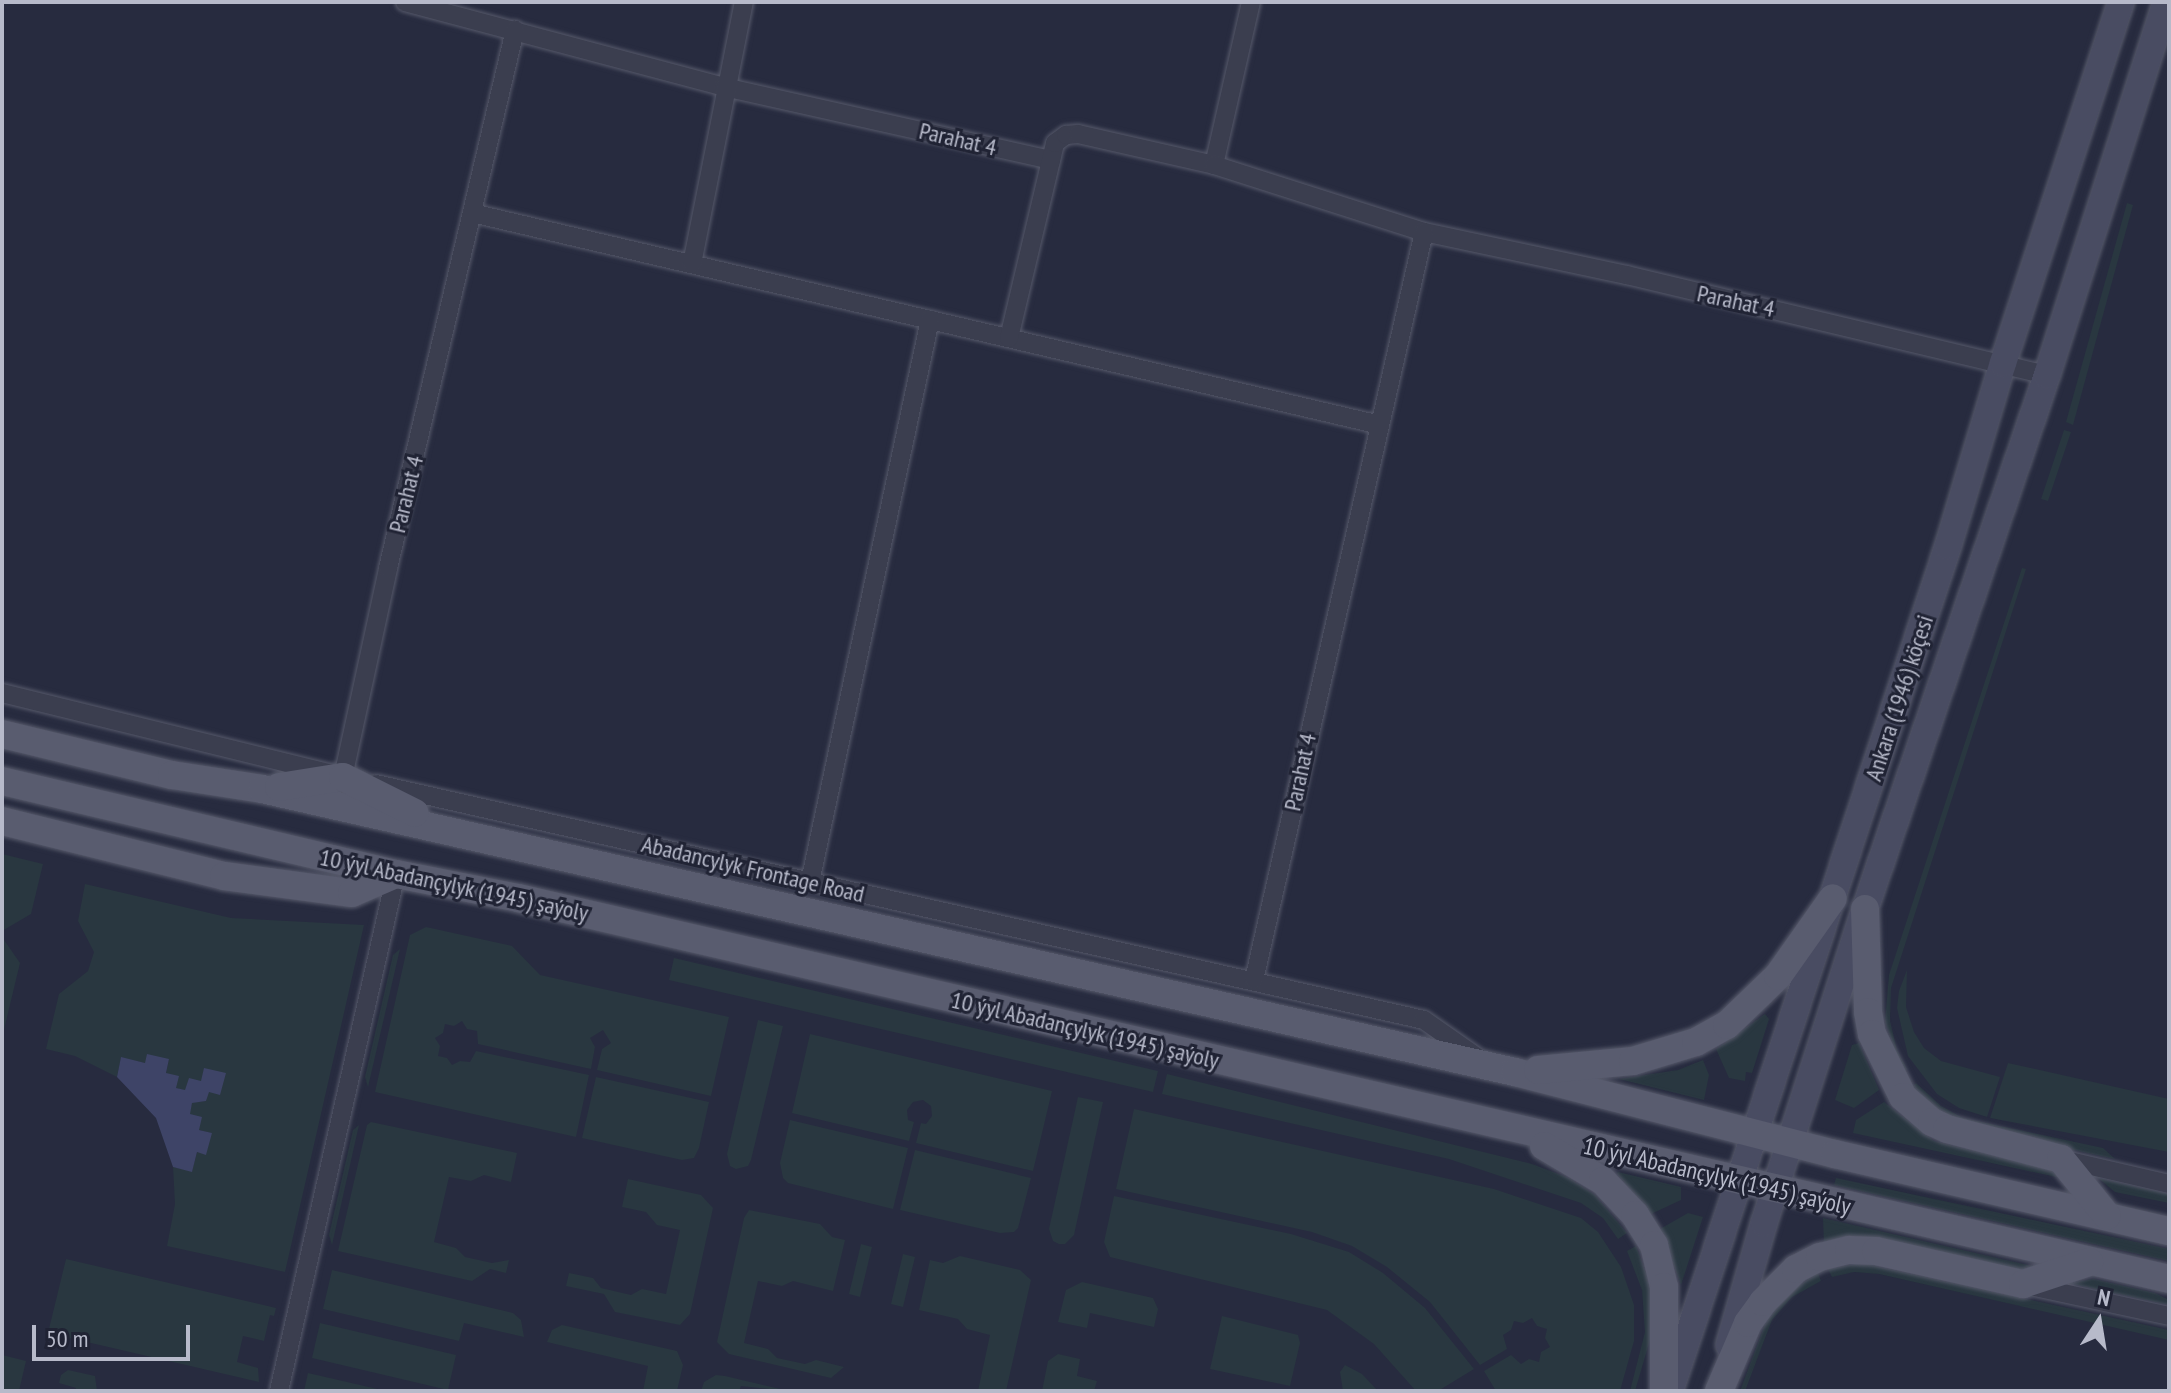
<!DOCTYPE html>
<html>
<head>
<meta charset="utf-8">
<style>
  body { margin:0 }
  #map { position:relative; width:2171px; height:1393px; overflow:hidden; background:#272b3f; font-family:"PT Sans Narrow",sans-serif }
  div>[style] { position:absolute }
  .green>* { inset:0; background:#293740 }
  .water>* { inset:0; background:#3e4467 }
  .roads { filter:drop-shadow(0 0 2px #56596a) drop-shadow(0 0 2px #56596a) }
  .street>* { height:18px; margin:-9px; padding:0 9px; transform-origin:9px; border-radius:9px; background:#3b3e4f }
  .secondary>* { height:26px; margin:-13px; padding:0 13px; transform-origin:13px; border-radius:13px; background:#494c62 }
  .primary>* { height:28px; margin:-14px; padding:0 14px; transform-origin:14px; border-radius:14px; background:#595c6f }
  span { translate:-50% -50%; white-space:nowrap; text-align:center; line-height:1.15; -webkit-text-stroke:6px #202334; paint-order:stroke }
  .street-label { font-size:24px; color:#b7baca }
  .frame { position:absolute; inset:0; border:4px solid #b7baca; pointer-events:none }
  .north { position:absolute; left:2059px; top:1281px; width:80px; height:80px; -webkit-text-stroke:6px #202334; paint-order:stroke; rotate:12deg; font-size:22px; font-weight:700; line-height:32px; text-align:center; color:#b7baca }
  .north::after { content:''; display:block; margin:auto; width:28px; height:36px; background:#b7baca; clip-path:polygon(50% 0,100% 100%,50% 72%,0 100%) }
  .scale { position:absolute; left:32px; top:1325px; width:158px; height:36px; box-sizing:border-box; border:4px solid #b7baca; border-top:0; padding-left:10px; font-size:24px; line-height:28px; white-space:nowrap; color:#b7baca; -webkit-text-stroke:6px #202334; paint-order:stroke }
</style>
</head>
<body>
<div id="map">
  <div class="green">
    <i style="clip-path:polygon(2127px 203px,2133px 205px,2073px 425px,2066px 422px)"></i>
    <i style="clip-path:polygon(2064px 430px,2071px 432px,2048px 501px,2041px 499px)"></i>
    <i style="clip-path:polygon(2022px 568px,2026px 569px,1891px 988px,1890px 1021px,1897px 1050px,1907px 1069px,1903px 1072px,1885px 1022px,1889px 975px)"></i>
    <i style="clip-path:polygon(2px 854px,43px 864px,31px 914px,2px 931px)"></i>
    <i style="clip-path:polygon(85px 884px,231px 918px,364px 925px,285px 1272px,167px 1246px,175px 1204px,173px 1167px,192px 1171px,197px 1152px,206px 1154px,211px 1133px,199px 1130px,189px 1114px,192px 1102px,206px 1101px,208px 1092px,201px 1081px,186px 1091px,176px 1088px,166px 1073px,169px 1059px,145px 1063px,121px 1058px,117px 1077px,75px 1056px,46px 1049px,59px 994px,88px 971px,94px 952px,78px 921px)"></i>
    <i style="clip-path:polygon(426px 927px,512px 946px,540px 975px,729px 1017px,711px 1096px,597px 1070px,602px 1049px,611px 1043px,603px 1030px,590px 1038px,595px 1047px,591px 1069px,478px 1044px,477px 1031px,467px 1029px,462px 1021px,454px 1026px,445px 1024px,443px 1033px,435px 1038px,440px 1046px,438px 1056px,447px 1058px,452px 1065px,460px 1061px,470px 1062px,476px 1051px,589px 1075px,576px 1137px,375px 1092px,410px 935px)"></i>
    <i style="clip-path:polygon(2px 937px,20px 963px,2px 1038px)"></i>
    <i style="clip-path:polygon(400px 949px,368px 1087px,365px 1077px,393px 955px)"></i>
    <i style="clip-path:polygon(674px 958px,1158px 1071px,1153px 1092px,669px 980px)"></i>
    <i style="clip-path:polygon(1907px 970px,1906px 1007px,1914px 1032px,1924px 1048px,1941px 1061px,2000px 1077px,1987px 1117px,1959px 1108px,1937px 1094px,1908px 1056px,1897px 1008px,1899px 991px)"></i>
    <i style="clip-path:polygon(1765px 1014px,1769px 1019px,1752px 1073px,1746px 1072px,1745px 1081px,1729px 1078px,1716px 1049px)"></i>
    <i style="clip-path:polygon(758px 1020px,783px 1026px,751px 1160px,748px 1166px,736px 1169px,730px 1166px,727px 1154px)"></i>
    <i style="clip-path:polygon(810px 1034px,1052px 1091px,1033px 1171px,916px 1143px,921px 1123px,926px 1124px,932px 1116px,931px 1106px,923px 1100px,913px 1102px,907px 1110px,908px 1120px,914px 1122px,909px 1141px,792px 1113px)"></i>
    <i style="clip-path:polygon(1859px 1043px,1879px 1090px,1854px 1108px,1835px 1100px,1852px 1045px)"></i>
    <i style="clip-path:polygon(1703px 1060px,1709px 1075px,1704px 1100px,1619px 1079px,1678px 1070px)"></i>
    <i style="clip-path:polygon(2008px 1063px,2169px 1099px,2169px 1152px,1990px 1118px)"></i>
    <i style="clip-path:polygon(1167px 1074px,1532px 1164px,1569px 1178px,1595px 1195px,1627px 1233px,1618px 1239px,1603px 1218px,1581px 1203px,1449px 1159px,1162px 1094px)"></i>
    <i style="clip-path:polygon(596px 1077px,709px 1102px,699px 1148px,694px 1158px,682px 1160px,582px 1138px)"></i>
    <i style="clip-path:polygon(1916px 1083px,1941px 1106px,1963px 1118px,2103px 1148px,2115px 1159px,1979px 1129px,1946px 1116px,1912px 1087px)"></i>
    <i style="clip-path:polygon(1078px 1097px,1103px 1102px,1074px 1235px,1065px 1244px,1059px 1244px,1053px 1241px,1049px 1229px)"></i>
    <i style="clip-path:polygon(1884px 1102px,1934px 1141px,2051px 1170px,2061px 1178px,1853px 1133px,1856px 1120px)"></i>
    <i style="clip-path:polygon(1134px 1109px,1494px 1189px,1581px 1218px,1598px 1232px,1621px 1267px,1634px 1305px,1634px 1341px,1620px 1391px,1496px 1391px,1484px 1371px,1511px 1355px,1521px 1364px,1529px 1359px,1539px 1362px,1541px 1352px,1550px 1347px,1545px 1338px,1547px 1329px,1537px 1326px,1532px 1318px,1523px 1323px,1514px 1321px,1511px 1330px,1503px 1335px,1507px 1349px,1480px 1365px,1430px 1302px,1387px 1267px,1352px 1246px,1312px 1232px,1116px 1189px)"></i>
    <i style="clip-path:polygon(790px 1120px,908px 1148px,893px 1209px,788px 1183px,783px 1178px,780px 1163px)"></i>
    <i style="clip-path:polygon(371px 1122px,517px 1153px,511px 1182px,484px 1175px,471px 1181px,449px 1177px,434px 1242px,456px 1248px,465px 1257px,492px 1263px,509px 1260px,506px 1273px,490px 1269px,472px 1281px,338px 1251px,367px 1125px)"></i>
    <i style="clip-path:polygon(359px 1125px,332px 1245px,329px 1235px,353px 1130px)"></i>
    <i style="clip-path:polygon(915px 1150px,1031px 1178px,1018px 1228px,1014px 1232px,1000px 1233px,900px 1210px)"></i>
    <i style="clip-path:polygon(1618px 1172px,1681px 1187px,1681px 1200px,1651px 1214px,1617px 1174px)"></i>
    <i style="clip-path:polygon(1836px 1178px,2169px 1249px,2169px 1261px,1834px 1185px)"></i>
    <i style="clip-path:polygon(2098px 1178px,2169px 1194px,2169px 1203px,2115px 1192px)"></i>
    <i style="clip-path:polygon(628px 1179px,701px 1195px,713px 1208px,690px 1314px,680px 1325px,615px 1312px,604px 1294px,566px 1286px,569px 1273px,593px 1278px,601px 1288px,631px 1295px,642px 1289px,666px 1294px,680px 1230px,657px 1225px,646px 1212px,622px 1207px)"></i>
    <i style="clip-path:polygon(1114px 1196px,1291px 1234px,1349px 1252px,1383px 1273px,1425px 1308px,1474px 1369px,1438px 1391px,1416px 1391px,1374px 1344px,1327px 1310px,1110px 1257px,1104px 1242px)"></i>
    <i style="clip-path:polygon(749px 1210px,820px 1224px,832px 1237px,845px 1240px,833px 1291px,793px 1281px,782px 1286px,758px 1281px,744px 1343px,768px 1349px,777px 1358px,805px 1364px,816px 1360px,844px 1367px,831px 1378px,729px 1354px,717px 1342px,744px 1218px)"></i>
    <i style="clip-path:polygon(1688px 1213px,1703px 1217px,1681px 1285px,1660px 1229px)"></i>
    <i style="clip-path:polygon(1823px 1218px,2032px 1266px,2036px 1268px,2027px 1271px,1824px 1245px)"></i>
    <i style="clip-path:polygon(861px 1244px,872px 1247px,860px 1297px,849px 1294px)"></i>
    <i style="clip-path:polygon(1636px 1246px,1651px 1287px,1652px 1333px,1635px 1391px,1630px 1391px,1645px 1332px,1642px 1290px,1627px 1251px)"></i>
    <i style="clip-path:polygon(903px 1254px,915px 1257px,903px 1307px,891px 1304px)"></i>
    <i style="clip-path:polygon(960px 1256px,1020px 1270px,1031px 1280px,1006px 1391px,978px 1391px,990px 1335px,967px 1329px,958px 1319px,919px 1310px,930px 1260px,943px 1263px)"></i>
    <i style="clip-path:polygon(66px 1259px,276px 1308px,274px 1316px,270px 1315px,264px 1341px,243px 1336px,237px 1362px,258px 1368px,259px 1382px,48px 1333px)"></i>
    <i style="clip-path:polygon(1861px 1263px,2169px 1330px,2169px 1340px,1879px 1274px,1854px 1272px,1832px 1277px,1828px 1269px)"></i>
    <i style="clip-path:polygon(332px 1270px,513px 1313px,521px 1320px,524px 1337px,464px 1323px,459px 1341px,323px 1309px)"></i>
    <i style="clip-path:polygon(1818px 1273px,1821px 1281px,1792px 1297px,1772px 1320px,1745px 1391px,1740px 1391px,1767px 1319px,1786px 1294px)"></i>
    <i style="clip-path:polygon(2094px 1279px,2155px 1293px,2169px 1300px,2169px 1305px,2067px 1283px)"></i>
    <i style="clip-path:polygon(1082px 1282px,1153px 1298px,1158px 1309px,1154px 1327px,1090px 1313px,1087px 1328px,1058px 1322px,1066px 1290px)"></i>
    <i style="clip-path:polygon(1222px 1316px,1298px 1335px,1300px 1343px,1290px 1386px,1210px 1369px)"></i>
    <i style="clip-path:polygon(320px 1323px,456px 1355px,448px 1390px,312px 1358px)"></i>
    <i style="clip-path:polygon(562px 1325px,677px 1351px,683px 1365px,677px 1391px,643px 1391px,648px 1366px,547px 1342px,552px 1330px)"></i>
    <i style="clip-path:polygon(1058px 1354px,1080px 1359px,1077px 1376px,1097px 1381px,1094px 1391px,1042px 1391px,1048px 1361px)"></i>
    <i style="clip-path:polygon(2px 1355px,26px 1361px,19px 1391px,2px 1391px)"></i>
    <i style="clip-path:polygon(1345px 1365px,1362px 1374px,1378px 1391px,1343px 1391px,1340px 1372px)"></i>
    <i style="clip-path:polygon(68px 1370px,95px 1376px,97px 1391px,75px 1391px,76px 1388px,59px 1383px,61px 1375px)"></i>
    <i style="clip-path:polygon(308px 1373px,386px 1391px,304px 1391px)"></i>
    <i style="clip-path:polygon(716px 1375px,725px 1376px,789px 1391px,741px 1386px,739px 1391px,701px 1391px,704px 1382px)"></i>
  </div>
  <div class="water">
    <i style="clip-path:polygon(147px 1054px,169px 1059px,166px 1073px,179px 1076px,176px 1088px,185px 1090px,189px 1078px,201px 1081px,204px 1068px,226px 1073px,220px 1095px,209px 1092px,206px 1101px,192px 1103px,190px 1114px,202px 1117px,199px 1130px,212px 1133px,206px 1155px,197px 1152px,192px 1172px,173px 1167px,156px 1118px,117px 1077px,121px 1057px,145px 1063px)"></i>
  </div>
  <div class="roads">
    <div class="street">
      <i style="left:405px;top:2px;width:330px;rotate:14.9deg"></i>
      <i style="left:724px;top:87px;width:335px;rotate:12.6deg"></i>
      <i style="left:1214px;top:165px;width:167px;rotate:-77.2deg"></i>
      <i style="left:472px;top:213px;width:932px;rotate:13.14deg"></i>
      <i style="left:692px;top:264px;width:267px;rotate:-78.8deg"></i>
      <i style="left:1009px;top:338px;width:200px;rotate:-76.7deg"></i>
      <i style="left:1055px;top:143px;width:14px;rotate:-36deg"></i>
      <i style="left:1066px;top:135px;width:12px;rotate:-5deg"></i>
      <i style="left:1078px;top:134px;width:139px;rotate:12.8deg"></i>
      <i style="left:1214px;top:165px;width:220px;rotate:17.7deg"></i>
      <i style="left:1424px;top:232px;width:208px;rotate:12deg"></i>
      <i style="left:1627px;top:275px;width:432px;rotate:13.4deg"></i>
      <i style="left:2px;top:693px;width:339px;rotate:13.8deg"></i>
      <i style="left:343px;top:777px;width:214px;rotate:-77.8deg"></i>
      <i style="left:388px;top:568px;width:553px;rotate:-76.72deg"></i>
      <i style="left:376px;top:784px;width:1074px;rotate:12.69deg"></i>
      <i style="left:1424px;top:1020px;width:68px;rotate:34.9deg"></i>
      <i style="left:810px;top:882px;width:575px;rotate:-77.95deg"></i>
      <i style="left:1254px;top:980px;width:767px;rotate:-77.2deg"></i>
      <i style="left:2061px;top:1159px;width:111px;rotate:13deg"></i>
      <i style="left:2026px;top:1285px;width:146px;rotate:12.2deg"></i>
      <i style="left:279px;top:1391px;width:530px;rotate:-77.25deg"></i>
    </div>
    <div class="secondary">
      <i style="left:1729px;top:1345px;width:127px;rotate:-74deg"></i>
      <i style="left:1764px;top:1223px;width:330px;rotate:-72.2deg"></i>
      <i style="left:1865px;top:909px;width:564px;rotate:-71.18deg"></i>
      <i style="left:2047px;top:375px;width:392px;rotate:-72.3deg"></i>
      <i style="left:1670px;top:1391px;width:890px;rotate:-71.79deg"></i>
      <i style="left:1948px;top:546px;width:191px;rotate:-73.3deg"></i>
      <i style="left:2003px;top:363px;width:380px;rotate:-71.9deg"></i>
    </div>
    <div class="primary">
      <i style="left:2px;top:734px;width:175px;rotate:13.6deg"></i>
      <i style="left:172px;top:775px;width:91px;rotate:8.8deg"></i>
      <i style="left:262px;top:789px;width:1285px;rotate:12.73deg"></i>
      <i style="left:1515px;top:1072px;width:330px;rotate:14.4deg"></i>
      <i style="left:1835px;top:1154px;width:343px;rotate:13deg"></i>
      <i style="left:2px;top:781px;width:405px;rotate:13.3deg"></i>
      <i style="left:396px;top:874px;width:124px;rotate:11.1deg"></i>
      <i style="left:518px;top:898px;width:1694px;rotate:12.99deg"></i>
      <i style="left:279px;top:787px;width:65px;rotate:-8.9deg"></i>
      <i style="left:343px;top:777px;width:80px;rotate:26.6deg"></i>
      <i style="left:2px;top:821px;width:229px;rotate:13.9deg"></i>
      <i style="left:224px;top:876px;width:129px;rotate:7.6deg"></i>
      <i style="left:352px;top:893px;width:48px;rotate:-23.4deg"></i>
      <i style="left:1865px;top:909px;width:103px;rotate:88.3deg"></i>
      <i style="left:1868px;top:1012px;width:22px;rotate:80deg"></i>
      <i style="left:1872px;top:1034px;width:70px;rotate:63.8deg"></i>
      <i style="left:1903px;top:1097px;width:38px;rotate:41deg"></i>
      <i style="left:1932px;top:1122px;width:17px;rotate:25deg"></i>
      <i style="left:1947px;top:1129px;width:118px;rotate:14.7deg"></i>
      <i style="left:2061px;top:1159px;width:73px;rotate:51.1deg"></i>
      <i style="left:1538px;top:1070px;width:95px;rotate:-5.4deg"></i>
      <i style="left:1633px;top:1061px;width:66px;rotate:-16.8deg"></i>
      <i style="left:1696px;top:1042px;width:35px;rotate:-29deg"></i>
      <i style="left:1727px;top:1025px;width:71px;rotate:-43.9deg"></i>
      <i style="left:1778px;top:976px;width:95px;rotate:-54.8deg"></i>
      <i style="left:1544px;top:1146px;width:69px;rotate:30.7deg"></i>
      <i style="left:1603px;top:1181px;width:47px;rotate:46.7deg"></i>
      <i style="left:1635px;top:1215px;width:36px;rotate:58deg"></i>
      <i style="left:1654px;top:1245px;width:43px;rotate:76.6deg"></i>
      <i style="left:1664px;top:1287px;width:104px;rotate:90deg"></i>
      <i style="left:1719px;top:1391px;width:74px;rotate:-66.9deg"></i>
      <i style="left:1748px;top:1323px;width:26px;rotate:-54deg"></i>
      <i style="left:1763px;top:1302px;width:47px;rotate:-45deg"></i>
      <i style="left:1796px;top:1269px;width:27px;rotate:-27deg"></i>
      <i style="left:1820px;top:1257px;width:30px;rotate:-14deg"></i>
      <i style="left:1849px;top:1250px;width:27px;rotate:2deg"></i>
      <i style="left:1876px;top:1251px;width:151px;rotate:12.7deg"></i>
      <i style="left:2023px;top:1284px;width:70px;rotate:-18.4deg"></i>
    </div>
  </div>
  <div class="street-label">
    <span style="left:958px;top:139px;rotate:13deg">Parahat 4</span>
    <span style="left:1736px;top:301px;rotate:12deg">Parahat 4</span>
    <span style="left:406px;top:494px;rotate:-76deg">Parahat 4</span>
    <span style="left:1899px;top:698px;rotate:-72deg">Ankara (1946) köçesi</span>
    <span style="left:1300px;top:772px;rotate:-78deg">Parahat 4</span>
    <span style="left:753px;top:869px;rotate:13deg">Abadancylyk Frontage Road</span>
    <span style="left:454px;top:885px;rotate:12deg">10 ýyl Abadançylyk (1945) şaýoly</span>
    <span style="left:1085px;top:1030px;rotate:13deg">10 ýyl Abadançylyk (1945) şaýoly</span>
    <span style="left:1717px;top:1176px;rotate:13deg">10 ýyl Abadançylyk (1945) şaýoly</span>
  </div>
  <div class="frame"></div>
  <div class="north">N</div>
  <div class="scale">50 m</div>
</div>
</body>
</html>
